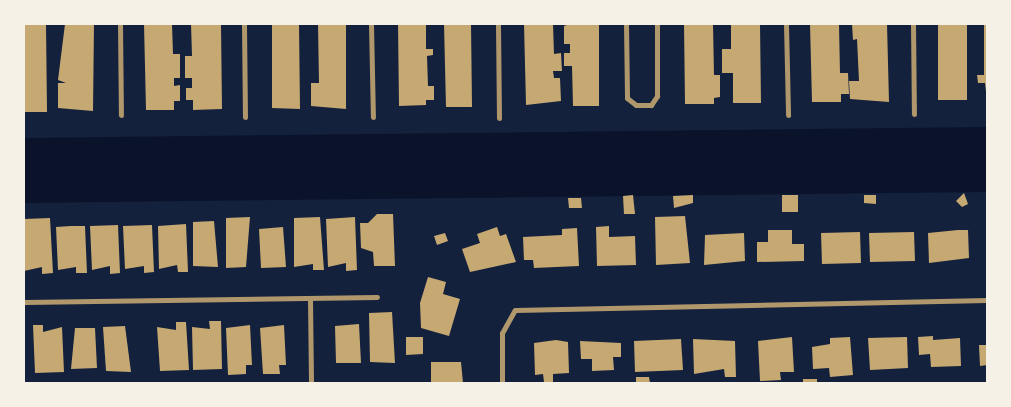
<!DOCTYPE html>
<html>
<head>
<meta charset="utf-8">
<style>
  body { margin:0 }
  #map { position:relative; width:1011px; height:407px; overflow:hidden; background:#14213d; font-family:Rubik,sans-serif }
  div>[style] { position:absolute }
  .water>* { inset:0; background:#0b132b }
  .building>* { inset:0; background:#c6a872 }
  .minor>* { height:5px; margin:-2.5px; padding:0 2.5px; transform-origin:2.5px; border-radius:2.5px; background:#b1986c }
  span { translate:-50% -50%; white-space:nowrap; text-align:center; line-height:1.15; -webkit-text-stroke:4px #f6f1e7; paint-order:stroke }
  .frame { position:absolute; inset:0; border:25px solid #f6f1e7; pointer-events:none }
</style>
</head>
<body>
<div id="map">
  <div class="water">
    <i style="clip-path:polygon(987px 127px,987px 192px,24px 203px,24px 138px)"></i>
  </div>
  <div class="building">
    <i style="clip-path:polygon(24px 24px,46px 24px,47px 112px,24px 112px)"></i>
    <i style="clip-path:polygon(65px 24px,94px 24px,93px 111px,58px 108px,58px 83px,66px 83px,58px 80px)"></i>
    <i style="clip-path:polygon(144px 24px,172px 24px,173px 54px,180px 54px,180px 78px,174px 78px,174px 86px,180px 85px,180px 101px,174px 101px,174px 110px,146px 110px)"></i>
    <i style="clip-path:polygon(191px 24px,221px 24px,222px 109px,193px 110px,193px 100px,186px 100px,186px 88px,192px 88px,192px 78px,185px 78px,185px 56px,192px 56px)"></i>
    <i style="clip-path:polygon(272px 24px,299px 24px,300px 109px,272px 108px)"></i>
    <i style="clip-path:polygon(318px 24px,346px 24px,346px 109px,311px 106px,311px 83px,319px 83px)"></i>
    <i style="clip-path:polygon(398px 24px,426px 24px,426px 49px,433px 49px,433px 55px,427px 56px,428px 86px,434px 86px,434px 100px,426px 100px,426px 105px,399px 106px)"></i>
    <i style="clip-path:polygon(444px 24px,471px 24px,472px 107px,446px 107px)"></i>
    <i style="clip-path:polygon(524px 24px,553px 24px,554px 54px,561px 53px,562px 71px,553px 71px,554px 78px,560px 78px,561px 101px,526px 105px)"></i>
    <i style="clip-path:polygon(570px 24px,599px 24px,599px 106px,573px 106px,572px 66px,564px 66px,564px 53px,570px 53px,570px 44px,564px 44px,564px 26px)"></i>
    <i style="clip-path:polygon(684px 24px,713px 24px,714px 75px,720px 75px,720px 97px,714px 98px,714px 104px,685px 104px)"></i>
    <i style="clip-path:polygon(731px 24px,760px 24px,761px 103px,733px 103px,733px 73px,722px 73px,722px 49px,731px 49px)"></i>
    <i style="clip-path:polygon(810px 24px,839px 24px,840px 73px,848px 73px,849px 94px,841px 94px,841px 102px,812px 102px)"></i>
    <i style="clip-path:polygon(852px 24px,887px 24px,889px 102px,850px 99px,849px 81px,859px 81px,857px 39px,853px 40px)"></i>
    <i style="clip-path:polygon(938px 24px,967px 24px,967px 100px,938px 100px)"></i>
    <i style="clip-path:polygon(984px 24px,987px 24px,987px 100px,985px 83px,978px 83px,977px 75px,984px 75px)"></i>
    <i style="clip-path:polygon(964px 193px,968px 204px,962px 207px,956px 201px)"></i>
    <i style="clip-path:polygon(633px 195px,635px 214px,624px 214px,623px 196px)"></i>
    <i style="clip-path:polygon(693px 195px,693px 203px,674px 208px,673px 196px)"></i>
    <i style="clip-path:polygon(782px 195px,798px 195px,798px 212px,782px 212px)"></i>
    <i style="clip-path:polygon(864px 195px,876px 195px,876px 204px,864px 203px)"></i>
    <i style="clip-path:polygon(568px 198px,581px 198px,582px 208px,569px 208px)"></i>
    <i style="clip-path:polygon(377px 214px,393px 214px,395px 266px,374px 266px,373px 252px,361px 248px,360px 223px,368px 223px)"></i>
    <i style="clip-path:polygon(685px 216px,690px 263px,656px 265px,655px 217px)"></i>
    <i style="clip-path:polygon(250px 217px,246px 267px,226px 268px,226px 218px)"></i>
    <i style="clip-path:polygon(320px 217px,324px 270px,313px 270px,313px 264px,294px 267px,294px 218px)"></i>
    <i style="clip-path:polygon(355px 217px,357px 270px,346px 271px,346px 263px,328px 267px,326px 219px)"></i>
    <i style="clip-path:polygon(50px 218px,53px 273px,42px 274px,42px 267px,24px 271px,24px 219px)"></i>
    <i style="clip-path:polygon(214px 221px,218px 267px,193px 266px,193px 222px)"></i>
    <i style="clip-path:polygon(186px 224px,188px 272px,178px 272px,177px 265px,159px 269px,158px 226px)"></i>
    <i style="clip-path:polygon(118px 225px,120px 273px,110px 274px,110px 266px,92px 270px,90px 226px)"></i>
    <i style="clip-path:polygon(152px 225px,154px 272px,144px 273px,144px 266px,125px 269px,123px 226px)"></i>
    <i style="clip-path:polygon(71px 226px,85px 226px,87px 273px,76px 273px,76px 267px,58px 270px,56px 227px)"></i>
    <i style="clip-path:polygon(609px 226px,609px 237px,635px 236px,636px 265px,597px 266px,596px 227px)"></i>
    <i style="clip-path:polygon(283px 227px,286px 267px,261px 268px,259px 229px)"></i>
    <i style="clip-path:polygon(497px 227px,500px 236px,506px 234px,516px 262px,470px 272px,462px 249px,480px 243px,477px 234px)"></i>
    <i style="clip-path:polygon(577px 228px,579px 266px,534px 268px,533px 260px,524px 260px,523px 237px,562px 235px,562px 229px)"></i>
    <i style="clip-path:polygon(768px 230px,792px 230px,792px 244px,804px 244px,804px 261px,757px 262px,757px 242px,768px 242px)"></i>
    <i style="clip-path:polygon(958px 230px,968px 230px,969px 258px,929px 263px,928px 233px)"></i>
    <i style="clip-path:polygon(860px 232px,861px 263px,822px 264px,821px 233px)"></i>
    <i style="clip-path:polygon(914px 232px,915px 261px,870px 262px,869px 233px)"></i>
    <i style="clip-path:polygon(445px 233px,448px 241px,437px 245px,434px 236px)"></i>
    <i style="clip-path:polygon(744px 233px,745px 261px,704px 265px,705px 235px)"></i>
    <i style="clip-path:polygon(428px 277px,446px 282px,443px 294px,460px 299px,449px 336px,421px 328px,420px 303px)"></i>
    <i style="clip-path:polygon(392px 312px,395px 363px,370px 362px,369px 313px)"></i>
    <i style="clip-path:polygon(209px 321px,221px 321px,222px 369px,193px 370px,192px 327px,210px 329px)"></i>
    <i style="clip-path:polygon(176px 322px,186px 322px,189px 370px,160px 371px,157px 327px,176px 330px)"></i>
    <i style="clip-path:polygon(359px 324px,361px 363px,336px 363px,335px 326px)"></i>
    <i style="clip-path:polygon(33px 325px,43px 325px,43px 332px,62px 327px,64px 372px,35px 373px)"></i>
    <i style="clip-path:polygon(250px 325px,252px 365px,246px 365px,246px 374px,228px 375px,226px 328px)"></i>
    <i style="clip-path:polygon(284px 325px,286px 365px,279px 365px,280px 374px,263px 374px,260px 328px)"></i>
    <i style="clip-path:polygon(125px 326px,131px 372px,106px 371px,103px 327px)"></i>
    <i style="clip-path:polygon(75px 328px,95px 328px,97px 368px,71px 369px)"></i>
    <i style="clip-path:polygon(933px 336px,933px 340px,960px 338px,961px 366px,931px 367px,930px 354px,919px 355px,918px 337px)"></i>
    <i style="clip-path:polygon(406px 337px,423px 337px,423px 354px,406px 355px)"></i>
    <i style="clip-path:polygon(792px 337px,794px 372px,780px 372px,781px 380px,760px 381px,758px 341px)"></i>
    <i style="clip-path:polygon(850px 337px,853px 375px,830px 377px,829px 368px,813px 369px,812px 347px,830px 344px,830px 338px)"></i>
    <i style="clip-path:polygon(907px 337px,908px 368px,870px 370px,868px 338px)"></i>
    <i style="clip-path:polygon(681px 339px,683px 370px,635px 372px,634px 341px)"></i>
    <i style="clip-path:polygon(693px 339px,735px 341px,736px 377px,725px 377px,724px 369px,694px 374px)"></i>
    <i style="clip-path:polygon(556px 340px,568px 342px,569px 373px,553px 374px,553px 382px,544px 382px,543px 374px,535px 375px,534px 343px)"></i>
    <i style="clip-path:polygon(580px 341px,621px 343px,621px 357px,613px 357px,614px 370px,592px 371px,592px 359px,581px 359px)"></i>
    <i style="clip-path:polygon(979px 345px,987px 345px,987px 365px,980px 366px)"></i>
    <i style="clip-path:polygon(431px 362px,461px 362px,463px 383px,431px 383px)"></i>
    <i style="clip-path:polygon(636px 377px,649px 377px,650px 383px,636px 383px)"></i>
    <i style="clip-path:polygon(803px 379px,817px 379px,817px 383px,803px 383px)"></i>
  </div>
  <div class="minor">
    <i style="left:120px;top:24px;width:91px;rotate:89.4deg"></i>
    <i style="left:244px;top:24px;width:93px;rotate:89.4deg"></i>
    <i style="left:371px;top:24px;width:93px;rotate:88.8deg"></i>
    <i style="left:498px;top:24px;width:94px;rotate:89.4deg"></i>
    <i style="left:626px;top:24px;width:74px;rotate:89.2deg"></i>
    <i style="left:627px;top:98px;width:11px;rotate:38deg"></i>
    <i style="left:636px;top:105px;width:15px"></i>
    <i style="left:651px;top:105px;width:11px;rotate:-56deg"></i>
    <i style="left:657px;top:96px;width:72px;rotate:-90deg"></i>
    <i style="left:786px;top:24px;width:91px;rotate:88.7deg"></i>
    <i style="left:913px;top:24px;width:90px;rotate:89.4deg"></i>
    <i style="left:310px;top:299px;width:84px;rotate:89.3deg"></i>
    <i style="left:24px;top:302px;width:353px;rotate:-0.8deg"></i>
    <i style="left:502px;top:383px;width:50px;rotate:-90deg"></i>
    <i style="left:502px;top:333px;width:26px;rotate:-61deg"></i>
    <i style="left:515px;top:310px;width:472px;rotate:-1.2deg"></i>
  </div>
  <div class="frame"></div>
</div>
</body>
</html>
